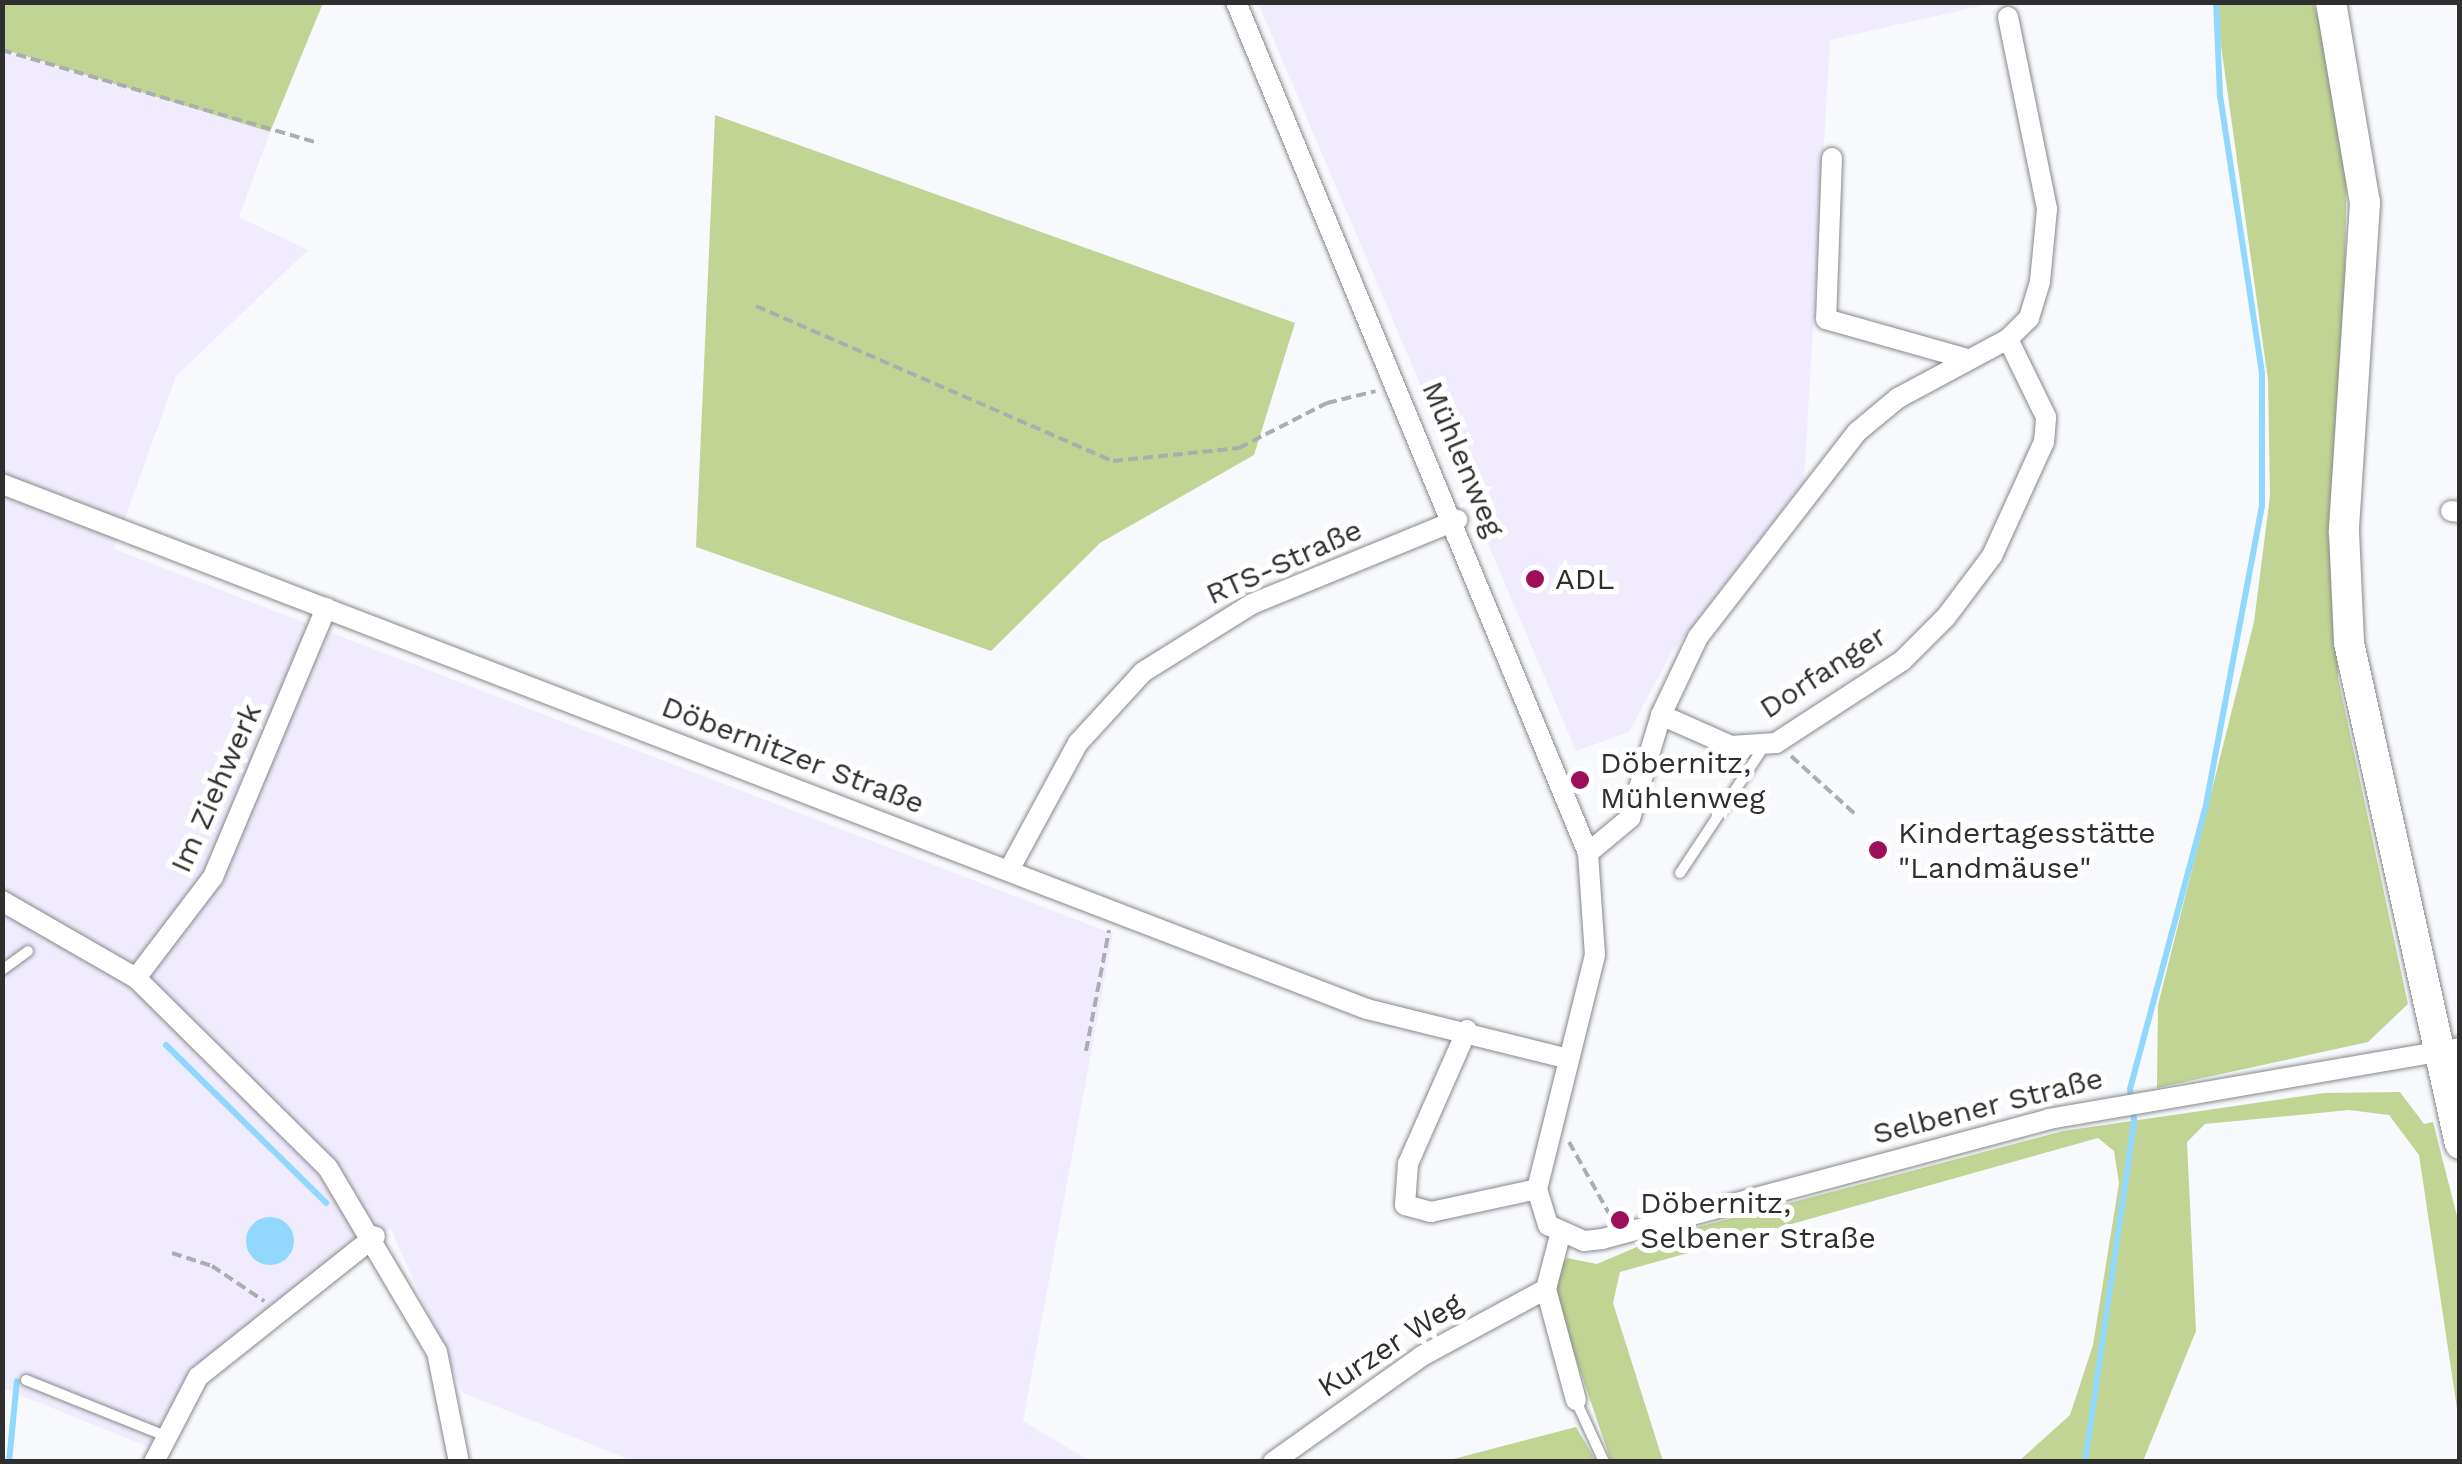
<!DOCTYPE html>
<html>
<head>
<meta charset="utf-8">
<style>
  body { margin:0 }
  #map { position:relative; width:2462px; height:1464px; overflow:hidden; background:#f7f9fc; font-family:"Work Sans",sans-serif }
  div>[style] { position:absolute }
  .industrial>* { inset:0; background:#f0ecfd }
  .green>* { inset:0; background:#c1d494 }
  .water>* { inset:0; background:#91d8fe }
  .round { border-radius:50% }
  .stream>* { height:6px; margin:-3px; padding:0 3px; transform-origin:3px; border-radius:3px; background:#91d8fe }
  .path>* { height:4px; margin-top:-2px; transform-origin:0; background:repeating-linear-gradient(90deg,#acadaf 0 10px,transparent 0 15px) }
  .roads { filter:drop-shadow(0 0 2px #87888b) drop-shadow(0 0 2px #87888b) }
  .service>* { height:10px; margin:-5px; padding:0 5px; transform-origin:5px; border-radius:5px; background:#fff }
  .minor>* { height:20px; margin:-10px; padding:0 10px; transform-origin:10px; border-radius:10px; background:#fff }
  .secondary>* { height:30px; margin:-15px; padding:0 15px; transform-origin:15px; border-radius:15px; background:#fff }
  .dots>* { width:28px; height:28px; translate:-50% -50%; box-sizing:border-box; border:5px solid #fff; border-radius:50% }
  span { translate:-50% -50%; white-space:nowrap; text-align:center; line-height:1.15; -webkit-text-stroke:10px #fff; paint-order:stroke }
  .street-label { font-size:30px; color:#2f2f30 }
  .poi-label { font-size:30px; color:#2f2f30 }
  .left { translate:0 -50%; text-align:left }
  .frame { position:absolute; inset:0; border:5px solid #2f2f30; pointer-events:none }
</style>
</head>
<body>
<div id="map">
  <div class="industrial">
    <i style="clip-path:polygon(1258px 3px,1994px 3px,1830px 40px,1804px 481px,1670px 655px,1629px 732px,1576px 751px)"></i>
    <i style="clip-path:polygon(3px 49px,270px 132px,239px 217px,308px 250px,176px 376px,114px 549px,1113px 934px,1023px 1421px,1090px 1461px,633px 1461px,463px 1393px,390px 1227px,190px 1371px,156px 1450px,3px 1388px)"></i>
  </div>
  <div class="green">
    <i style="clip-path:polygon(3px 2px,323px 2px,323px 3px,270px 132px,3px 49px)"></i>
    <i style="clip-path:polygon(2215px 3px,2313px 3px,2335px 62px,2347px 153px,2338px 678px,2408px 1004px,2368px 1042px,2157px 1088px,2158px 1005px,2254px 622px,2270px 496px,2268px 380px)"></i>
    <i style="clip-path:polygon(715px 115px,1295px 323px,1254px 455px,1100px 543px,991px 651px,696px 547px)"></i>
    <i style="clip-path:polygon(2400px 1092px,2424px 1124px,2433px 1122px,2459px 1224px,2459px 1422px,2419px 1155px,2389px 1115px,2349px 1110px,2205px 1124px,2187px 1142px,2196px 1331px,2143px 1461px,2019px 1461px,2070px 1415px,2093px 1345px,2119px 1183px,2114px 1151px,2098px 1138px,1620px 1272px,1613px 1303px,1663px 1461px,1611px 1461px,1555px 1297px,1555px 1275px,1567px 1258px,1597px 1264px,1660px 1237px,2063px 1131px,2324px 1093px)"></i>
    <i style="clip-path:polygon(1576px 1427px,1596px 1461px,1446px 1461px)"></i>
  </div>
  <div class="water">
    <i class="round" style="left:246px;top:1217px;width:48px;height:48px"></i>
  </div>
  <div class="stream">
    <i style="left:166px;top:1045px;width:225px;rotate:44.6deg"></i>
    <i style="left:9px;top:1462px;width:81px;rotate:-84.4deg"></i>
    <i style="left:2085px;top:1462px;width:345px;rotate:-81.8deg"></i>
    <i style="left:2134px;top:1121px;width:32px;rotate:-97deg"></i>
    <i style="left:2130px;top:1089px;width:294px;rotate:-75deg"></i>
    <i style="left:2206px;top:805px;width:304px;rotate:-79.4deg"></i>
    <i style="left:2262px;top:506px;width:133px;rotate:-90deg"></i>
    <i style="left:2262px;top:373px;width:280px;rotate:-98.6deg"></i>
    <i style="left:2220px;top:96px;width:94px;rotate:-92.4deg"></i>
  </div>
  <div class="path">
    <i style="left:2px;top:50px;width:330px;rotate:16.4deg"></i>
    <i style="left:756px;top:306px;width:389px;rotate:23.5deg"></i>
    <i style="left:1113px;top:461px;width:127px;rotate:-5.9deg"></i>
    <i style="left:1239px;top:448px;width:99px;rotate:-27.1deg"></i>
    <i style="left:1327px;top:403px;width:50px;rotate:-13.8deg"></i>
    <i style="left:1791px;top:756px;width:86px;rotate:42.2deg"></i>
    <i style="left:1086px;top:1051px;width:123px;rotate:-79.2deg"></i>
    <i style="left:1569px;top:1142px;width:86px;rotate:60.8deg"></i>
    <i style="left:172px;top:1253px;width:42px;rotate:18deg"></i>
    <i style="left:212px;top:1266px;width:63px;rotate:33.9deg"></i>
  </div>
  <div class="roads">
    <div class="service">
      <i style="left:1680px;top:873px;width:154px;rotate:-56.4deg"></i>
      <i style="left:2px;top:970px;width:32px;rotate:-36deg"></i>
      <i style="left:26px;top:1380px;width:150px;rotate:21.9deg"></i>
      <i style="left:1576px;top:1401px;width:67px;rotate:65.3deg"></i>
    </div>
    <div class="minor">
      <i style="left:1236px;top:2px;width:921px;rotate:67.53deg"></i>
      <i style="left:1588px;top:853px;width:102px;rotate:86.1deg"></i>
      <i style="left:1595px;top:955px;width:241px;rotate:103.9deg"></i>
      <i style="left:1537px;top:1189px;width:38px;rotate:73deg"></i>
      <i style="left:1548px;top:1225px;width:39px;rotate:24deg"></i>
      <i style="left:1584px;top:1241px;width:18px;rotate:-6deg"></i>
      <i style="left:1602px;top:1239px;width:463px;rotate:-15deg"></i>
      <i style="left:2049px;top:1119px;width:417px;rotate:-9.8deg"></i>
      <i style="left:2008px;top:17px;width:196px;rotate:78.5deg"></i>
      <i style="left:2047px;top:209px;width:73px;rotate:95.5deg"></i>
      <i style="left:2040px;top:282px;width:38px;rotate:107deg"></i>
      <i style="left:2029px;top:318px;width:30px;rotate:135deg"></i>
      <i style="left:1832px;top:158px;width:161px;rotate:92.1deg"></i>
      <i style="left:1826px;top:319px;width:143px;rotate:15.8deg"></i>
      <i style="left:2px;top:484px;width:1462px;rotate:21.04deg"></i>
      <i style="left:1367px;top:1009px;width:208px;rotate:13.9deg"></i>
      <i style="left:2451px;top:511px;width:9px;rotate:6deg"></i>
      <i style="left:1588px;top:853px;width:55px;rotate:-39.8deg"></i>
      <i style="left:1630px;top:818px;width:108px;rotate:-73.2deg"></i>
      <i style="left:1661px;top:715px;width:77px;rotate:23.9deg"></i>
      <i style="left:1731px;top:746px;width:45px;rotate:-3.8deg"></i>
      <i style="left:1776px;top:743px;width:150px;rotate:-33.1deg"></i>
      <i style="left:1902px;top:661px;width:62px;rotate:-45deg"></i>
      <i style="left:1946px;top:617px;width:76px;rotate:-53deg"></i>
      <i style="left:1992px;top:556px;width:125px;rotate:-65.5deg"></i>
      <i style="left:2044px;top:442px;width:25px;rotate:-85deg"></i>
      <i style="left:2046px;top:417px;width:87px;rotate:-116deg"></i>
      <i style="left:2008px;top:339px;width:125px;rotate:151.8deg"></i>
      <i style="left:1898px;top:398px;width:53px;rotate:140.3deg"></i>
      <i style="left:1857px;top:432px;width:259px;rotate:127.8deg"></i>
      <i style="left:1698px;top:637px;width:86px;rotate:115.4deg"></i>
      <i style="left:1009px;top:870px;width:145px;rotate:-61.5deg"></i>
      <i style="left:1078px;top:743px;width:96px;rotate:-47.5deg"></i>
      <i style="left:1143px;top:672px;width:128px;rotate:-32deg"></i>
      <i style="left:1252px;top:604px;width:222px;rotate:-22.3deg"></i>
      <i style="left:2px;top:901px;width:155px;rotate:29.9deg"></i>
      <i style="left:136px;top:978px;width:270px;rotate:44.7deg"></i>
      <i style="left:328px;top:1168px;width:214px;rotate:59.4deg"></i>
      <i style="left:437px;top:1352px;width:112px;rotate:78.7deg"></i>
      <i style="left:136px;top:978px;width:127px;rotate:-52.7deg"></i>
      <i style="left:213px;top:877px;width:292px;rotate:-67.2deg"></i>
      <i style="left:1467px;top:1030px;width:146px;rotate:113.8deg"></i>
      <i style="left:1408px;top:1164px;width:41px;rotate:94.2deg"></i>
      <i style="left:1405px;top:1205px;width:27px;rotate:15deg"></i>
      <i style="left:1431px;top:1212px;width:108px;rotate:-12.2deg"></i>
      <i style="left:1560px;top:1235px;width:56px;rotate:104.5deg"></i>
      <i style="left:1546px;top:1289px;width:115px;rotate:74.9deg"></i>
      <i style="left:154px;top:1462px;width:96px;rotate:-62.6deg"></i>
      <i style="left:198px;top:1377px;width:226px;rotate:-38.5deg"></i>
      <i style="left:1273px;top:1462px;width:183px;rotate:-35.4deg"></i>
      <i style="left:1422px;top:1356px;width:141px;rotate:-28.4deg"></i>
    </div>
    <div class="secondary">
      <i style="left:2331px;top:2px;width:204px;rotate:80.4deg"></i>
      <i style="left:2365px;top:203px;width:330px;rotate:93.7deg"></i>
      <i style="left:2344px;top:532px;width:111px;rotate:87.4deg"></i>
      <i style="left:2349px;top:643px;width:513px;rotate:77.51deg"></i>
    </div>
  </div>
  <div class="dots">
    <i style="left:1535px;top:579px;background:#9d0f5b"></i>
    <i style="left:1580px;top:780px;background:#9d0f5b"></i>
    <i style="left:1878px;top:850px;background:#9d0f5b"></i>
    <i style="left:1620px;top:1220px;background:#9d0f5b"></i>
  </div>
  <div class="street-label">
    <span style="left:1463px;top:459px;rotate:67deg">Mühlenweg</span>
    <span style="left:1284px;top:562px;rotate:-24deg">RTS-Straße</span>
    <span style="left:1823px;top:672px;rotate:-33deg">Dorfanger</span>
    <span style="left:793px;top:755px;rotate:21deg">Döbernitzer Straße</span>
    <span style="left:216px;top:788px;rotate:-66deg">Im Ziehwerk</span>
    <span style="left:1988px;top:1106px;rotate:-14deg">Selbener Straße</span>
    <span style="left:1390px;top:1345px;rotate:-33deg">Kurzer Weg</span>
  </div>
  <div class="poi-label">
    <span class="left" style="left:1555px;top:579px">ADL</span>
    <span class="left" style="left:1600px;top:780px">Döbernitz,<br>Mühlenweg</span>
    <span class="left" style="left:1898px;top:850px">Kindertagesstätte<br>"Landmäuse"</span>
    <span class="left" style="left:1640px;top:1220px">Döbernitz,<br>Selbener Straße</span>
  </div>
  <div class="frame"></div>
</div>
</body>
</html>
